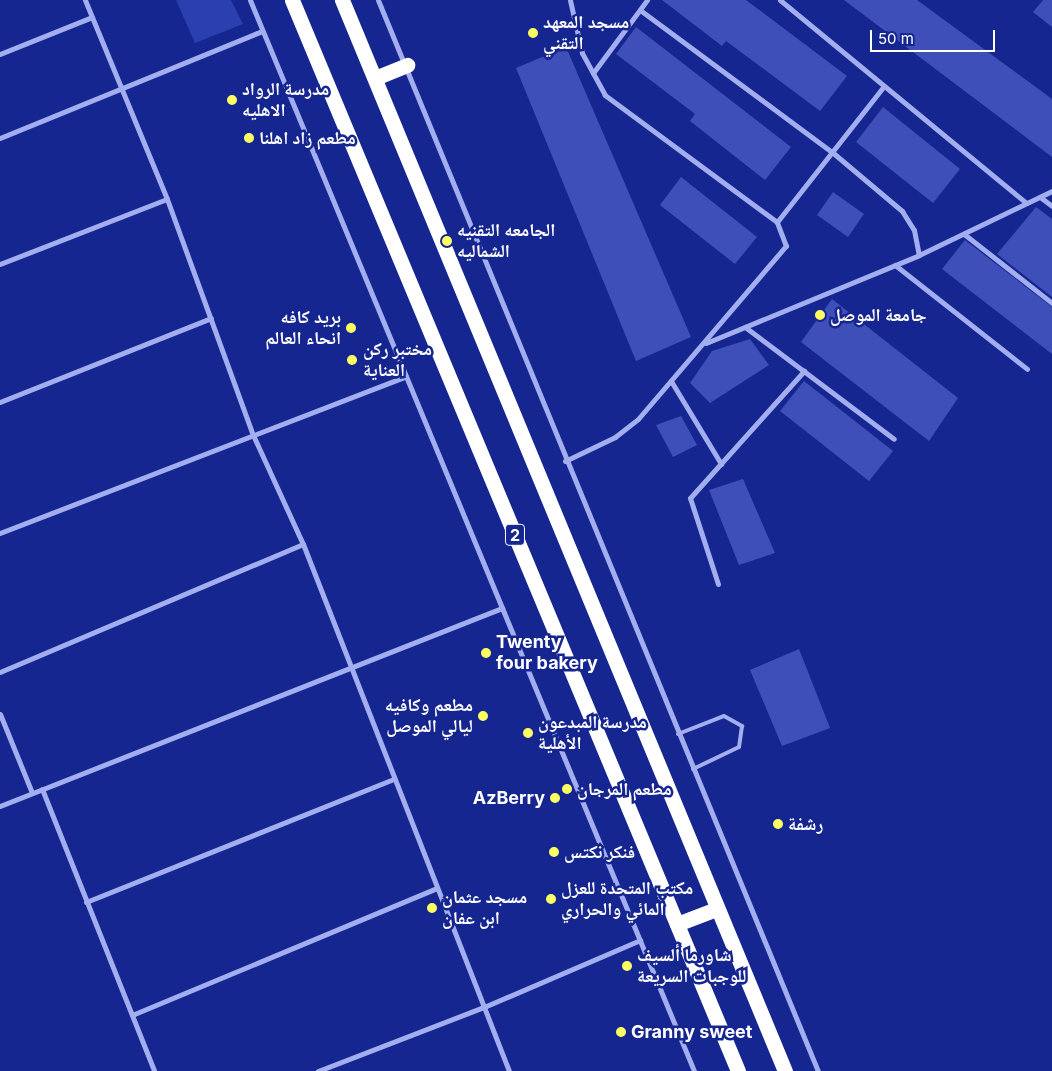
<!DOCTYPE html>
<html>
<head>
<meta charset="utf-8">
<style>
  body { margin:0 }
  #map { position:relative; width:1052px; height:1071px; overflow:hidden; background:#162690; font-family:Inter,"Noto Naskh Arabic",sans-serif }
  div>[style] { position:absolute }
  .green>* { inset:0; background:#2c3fb0 }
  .building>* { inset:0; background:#3e4fb9 }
  .lane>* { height:4px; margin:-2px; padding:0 2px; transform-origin:2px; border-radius:2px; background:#a3aef0 }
  .street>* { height:5px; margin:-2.5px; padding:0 2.5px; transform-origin:2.5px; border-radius:2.5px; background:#a3aef0 }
  .highway>* { height:15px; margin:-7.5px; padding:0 7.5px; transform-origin:7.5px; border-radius:7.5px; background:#fff }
  .dots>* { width:14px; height:14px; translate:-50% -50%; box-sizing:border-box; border:2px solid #162690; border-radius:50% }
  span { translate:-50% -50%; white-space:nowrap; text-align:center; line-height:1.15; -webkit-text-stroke:5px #162690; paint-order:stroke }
  .shield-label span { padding:1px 4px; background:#162690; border:1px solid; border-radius:4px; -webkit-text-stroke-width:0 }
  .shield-label { font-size:16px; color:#fff; font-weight:700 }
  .poi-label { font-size:18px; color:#fff; font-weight:700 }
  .left { translate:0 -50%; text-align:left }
  .right { translate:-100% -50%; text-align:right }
  .scale { position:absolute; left:870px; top:30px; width:125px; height:22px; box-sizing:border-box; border:2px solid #fff; border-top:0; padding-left:6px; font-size:15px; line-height:18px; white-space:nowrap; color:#fff; -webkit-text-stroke:4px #162690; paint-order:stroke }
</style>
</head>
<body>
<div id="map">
  <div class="green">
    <i style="clip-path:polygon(176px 0,231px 0,243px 24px,195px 43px)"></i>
  </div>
  <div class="building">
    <i style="clip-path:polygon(662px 0,746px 0,847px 76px,820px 111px,726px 41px,722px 46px)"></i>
    <i style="clip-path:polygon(844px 0,917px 0,1052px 99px,1052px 157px)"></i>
    <i style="clip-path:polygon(1043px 0,1052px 0,1052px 27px,1033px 12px)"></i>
    <i style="clip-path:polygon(636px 27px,791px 147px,765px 180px,690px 121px,695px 114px,616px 54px)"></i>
    <i style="clip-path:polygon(566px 47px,691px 337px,636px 361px,516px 68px)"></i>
    <i style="clip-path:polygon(883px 107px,960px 169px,933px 203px,856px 142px)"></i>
    <i style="clip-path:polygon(681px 177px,757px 237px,735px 264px,660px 205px)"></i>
    <i style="clip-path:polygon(833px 192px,864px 214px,848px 237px,817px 215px)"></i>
    <i style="clip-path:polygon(1036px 207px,1052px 219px,1052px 297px,997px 254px)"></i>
    <i style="clip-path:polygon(965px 240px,1052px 307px,1052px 354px,942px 269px)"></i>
    <i style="clip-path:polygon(832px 299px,958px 398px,929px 441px,801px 342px)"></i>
    <i style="clip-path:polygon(750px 339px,769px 365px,710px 403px,690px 383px,712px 351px)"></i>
    <i style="clip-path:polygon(804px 381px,893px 451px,869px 481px,780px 411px)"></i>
    <i style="clip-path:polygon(681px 416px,697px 445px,673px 457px,656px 425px)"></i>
    <i style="clip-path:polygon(743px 479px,775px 553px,739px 565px,709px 490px)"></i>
    <i style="clip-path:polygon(799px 649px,830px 728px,782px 746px,750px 670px)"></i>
  </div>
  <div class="lane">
    <i style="left:678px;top:734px;width:49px;rotate:-21.4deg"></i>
    <i style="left:724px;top:716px;width:21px;rotate:29deg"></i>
    <i style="left:742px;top:726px;width:21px;rotate:98deg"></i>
    <i style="left:739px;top:747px;width:51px;rotate:154.4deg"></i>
  </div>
  <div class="street">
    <i style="left:85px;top:0;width:215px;rotate:67.6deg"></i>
    <i style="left:167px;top:199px;width:251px;rotate:70deg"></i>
    <i style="left:253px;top:435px;width:120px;rotate:65.4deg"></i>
    <i style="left:303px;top:544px;width:566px;rotate:68.65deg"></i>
    <i style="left:250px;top:0;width:1159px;rotate:67.48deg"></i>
    <i style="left:378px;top:0;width:1158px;rotate:67.67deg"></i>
    <i style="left:780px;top:0;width:319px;rotate:39.5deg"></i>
    <i style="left:640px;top:10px;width:239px;rotate:36.5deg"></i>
    <i style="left:832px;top:152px;width:92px;rotate:40.1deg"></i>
    <i style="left:902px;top:211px;width:22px;rotate:58deg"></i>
    <i style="left:914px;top:230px;width:25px;rotate:79deg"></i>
    <i style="left:0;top:54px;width:99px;rotate:-21.9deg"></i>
    <i style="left:593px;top:73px;width:91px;rotate:-53.5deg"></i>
    <i style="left:0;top:138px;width:283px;rotate:-22.2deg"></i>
    <i style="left:1040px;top:197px;width:15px;rotate:37deg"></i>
    <i style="left:777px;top:222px;width:173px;rotate:-51.8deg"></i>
    <i style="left:964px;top:234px;width:112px;rotate:38.1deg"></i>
    <i style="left:0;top:264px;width:179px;rotate:-21.3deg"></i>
    <i style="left:895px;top:265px;width:168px;rotate:38.2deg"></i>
    <i style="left:745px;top:327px;width:186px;rotate:36.9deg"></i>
    <i style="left:706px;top:343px;width:230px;rotate:-22.4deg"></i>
    <i style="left:919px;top:255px;width:148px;rotate:-25.7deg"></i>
    <i style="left:671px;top:381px;width:97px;rotate:58.9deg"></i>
    <i style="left:0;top:402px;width:227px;rotate:-21.7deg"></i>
    <i style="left:565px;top:461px;width:55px;rotate:-25.6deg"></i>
    <i style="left:615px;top:437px;width:29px;rotate:-38deg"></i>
    <i style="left:638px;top:419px;width:228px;rotate:-49.5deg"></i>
    <i style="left:786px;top:246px;width:26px;rotate:-111deg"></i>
    <i style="left:777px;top:222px;width:214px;rotate:-143.6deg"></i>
    <i style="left:605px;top:95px;width:48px;rotate:-118.7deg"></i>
    <i style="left:582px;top:53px;width:54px;rotate:-102.8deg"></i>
    <i style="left:0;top:533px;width:435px;rotate:-21.1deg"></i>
    <i style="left:718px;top:584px;width:90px;rotate:-108deg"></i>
    <i style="left:690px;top:498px;width:171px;rotate:-48.1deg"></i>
    <i style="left:0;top:672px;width:329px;rotate:-22.9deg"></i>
    <i style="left:0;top:714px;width:85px;rotate:67.9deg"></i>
    <i style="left:42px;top:789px;width:303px;rotate:68.3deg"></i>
    <i style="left:0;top:806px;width:540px;rotate:-21.53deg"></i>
    <i style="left:86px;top:902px;width:332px;rotate:-21.8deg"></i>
    <i style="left:132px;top:1015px;width:330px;rotate:-22.6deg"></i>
    <i style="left:318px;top:1071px;width:178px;rotate:-21.1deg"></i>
    <i style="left:484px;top:1007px;width:170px;rotate:-23.2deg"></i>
  </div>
  <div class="highway">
    <i style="left:292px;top:0;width:1160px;rotate:67.39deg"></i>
    <i style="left:342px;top:0;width:1159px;rotate:67.53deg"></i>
    <i style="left:375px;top:78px;width:35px;rotate:-22deg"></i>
    <i style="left:677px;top:924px;width:42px;rotate:-21deg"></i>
  </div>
  <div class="dots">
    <i style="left:533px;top:33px;background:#fcff62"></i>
    <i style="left:232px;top:100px;background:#fcff62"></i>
    <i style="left:249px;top:138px;background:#fcff62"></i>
    <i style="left:447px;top:241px;background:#fcff62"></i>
    <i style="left:820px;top:315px;background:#fcff62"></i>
    <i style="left:351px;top:328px;background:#fcff62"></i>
    <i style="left:352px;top:360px;background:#fcff62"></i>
    <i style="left:486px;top:653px;background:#fcff62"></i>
    <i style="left:483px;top:716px;background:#fcff62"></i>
    <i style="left:528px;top:733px;background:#fcff62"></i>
    <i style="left:567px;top:789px;background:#fcff62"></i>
    <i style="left:555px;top:798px;background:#fcff62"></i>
    <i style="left:778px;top:824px;background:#fcff62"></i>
    <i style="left:554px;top:852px;background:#fcff62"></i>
    <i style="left:551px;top:899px;background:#fcff62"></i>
    <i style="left:432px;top:908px;background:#fcff62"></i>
    <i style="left:627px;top:966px;background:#fcff62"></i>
    <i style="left:621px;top:1032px;background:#fcff62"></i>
  </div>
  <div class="shield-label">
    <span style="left:515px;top:535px">2</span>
  </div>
  <div class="poi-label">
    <span class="left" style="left:543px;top:33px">مسجد المعهد<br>التقني</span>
    <span class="left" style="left:242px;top:100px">مدرسة الرواد<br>الاهليه</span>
    <span class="left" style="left:259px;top:138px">مطعم زاد اهلنا</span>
    <span class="left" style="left:457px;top:241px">الجامعه التقنيه<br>الشماليه</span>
    <span class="left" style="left:830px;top:315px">جامعة الموصل</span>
    <span class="right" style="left:341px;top:328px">بريد كافه<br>انحاء العالم</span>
    <span class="left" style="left:363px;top:360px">مختبر ركن<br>العناية</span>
    <span class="left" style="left:496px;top:653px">Twenty<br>four bakery</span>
    <span class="right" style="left:473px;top:716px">مطعم وكافيه<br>ليالي الموصل</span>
    <span class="left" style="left:538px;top:733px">مدرسة المبدعون<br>الأهلية</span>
    <span class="left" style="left:577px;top:789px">مطعم المرجان</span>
    <span class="right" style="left:545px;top:798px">AzBerry</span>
    <span class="left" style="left:788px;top:824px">رشفة</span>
    <span class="left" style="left:564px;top:852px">فنكر نكتس</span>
    <span class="left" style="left:561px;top:899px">مكتب المتحدة للعزل<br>المائي والحراري</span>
    <span class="left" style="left:442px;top:908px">مسجد عثمان<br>ابن عفان</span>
    <span class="left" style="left:637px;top:966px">شاورما ألسيف<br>للوجبات السريعة</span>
    <span class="left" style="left:631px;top:1032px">Granny sweet</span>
  </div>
  <div class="scale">50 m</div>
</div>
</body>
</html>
